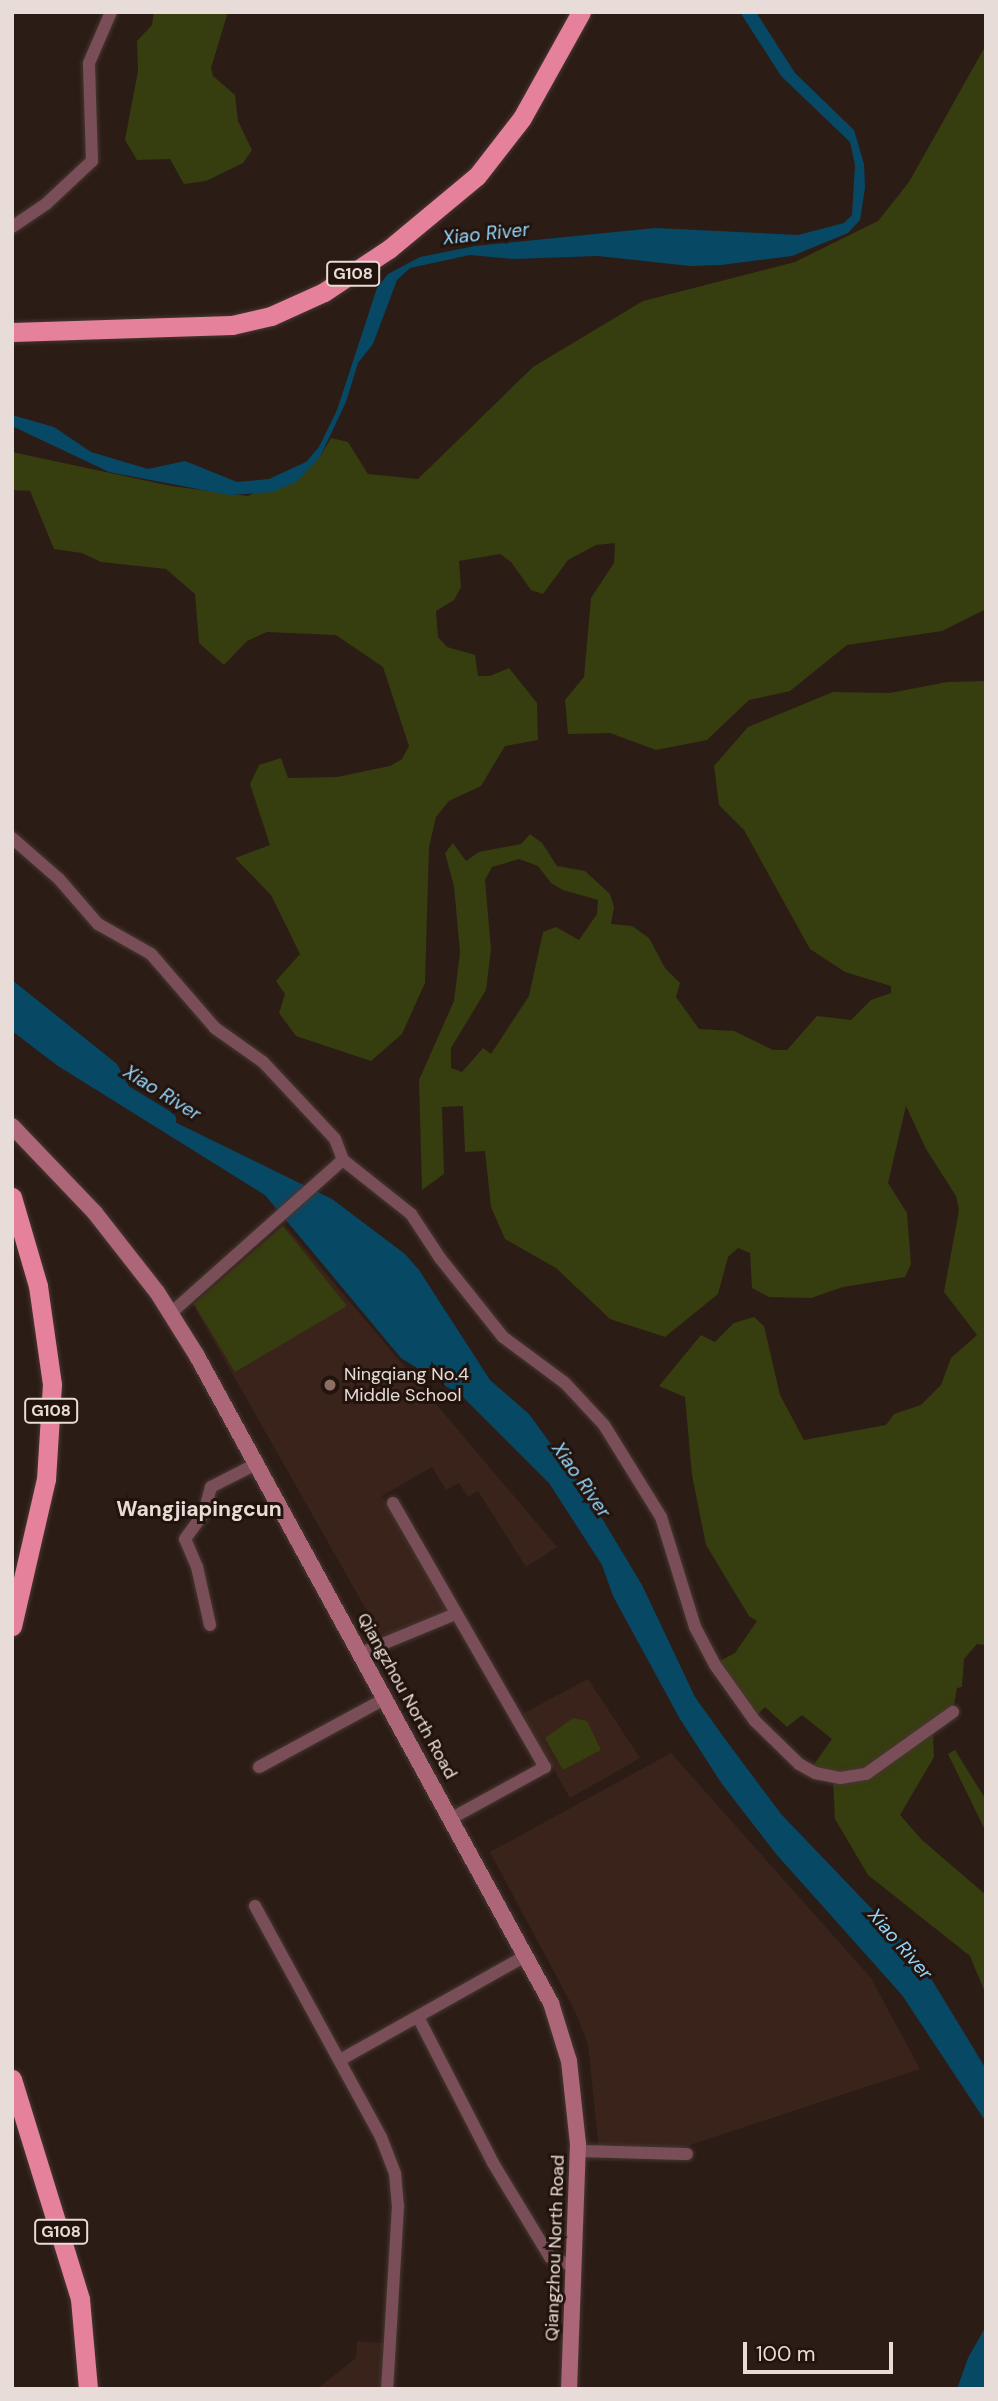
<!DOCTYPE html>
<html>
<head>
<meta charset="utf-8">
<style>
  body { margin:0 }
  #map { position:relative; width:998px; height:2401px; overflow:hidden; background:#2c1c16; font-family:"DM Sans",sans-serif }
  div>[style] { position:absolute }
  .built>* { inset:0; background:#39231b }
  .green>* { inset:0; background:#363d0e }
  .water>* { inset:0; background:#074865 }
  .river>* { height:18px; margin:-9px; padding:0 9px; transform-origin:9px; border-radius:9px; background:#074865 }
  .roads { filter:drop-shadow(0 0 2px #463731) drop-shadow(0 0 2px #463731) }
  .minor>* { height:12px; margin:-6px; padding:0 6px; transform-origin:6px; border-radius:6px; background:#7a4e58 }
  .secondary>* { height:16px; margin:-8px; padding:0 8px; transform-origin:8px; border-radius:8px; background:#ad6678 }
  .trunk>* { height:19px; margin:-9.5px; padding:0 9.5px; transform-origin:9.5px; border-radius:9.5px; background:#e6819c }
  .dots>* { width:19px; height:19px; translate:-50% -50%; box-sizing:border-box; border:4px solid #22130d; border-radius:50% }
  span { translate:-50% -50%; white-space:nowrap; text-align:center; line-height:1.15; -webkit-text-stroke:6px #22130d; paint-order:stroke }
  .shield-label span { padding:2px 5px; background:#22130d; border:2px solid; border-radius:5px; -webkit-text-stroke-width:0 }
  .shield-label { font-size:16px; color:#e7dcd8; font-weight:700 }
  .poi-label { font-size:18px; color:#e7dcd8 }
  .left { translate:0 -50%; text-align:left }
  .street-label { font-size:18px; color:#e7dcd8 }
  .water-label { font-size:19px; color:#93d5fc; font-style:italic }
  .quarter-label { font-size:21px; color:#e7dcd8; font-weight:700 }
  .frame { position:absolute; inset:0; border:14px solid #e7dcd8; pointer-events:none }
  .scale { position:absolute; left:743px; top:2342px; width:150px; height:32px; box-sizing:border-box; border:4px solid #e7dcd8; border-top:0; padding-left:9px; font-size:21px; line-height:24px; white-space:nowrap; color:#e7dcd8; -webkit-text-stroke:5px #22130d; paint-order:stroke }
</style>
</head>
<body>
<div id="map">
  <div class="built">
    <i style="clip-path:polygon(284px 1224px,557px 1547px,526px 1567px,478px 1491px,468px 1497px,459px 1483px,446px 1490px,432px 1467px,382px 1496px,449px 1610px,383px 1639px,192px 1303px)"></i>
    <i style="clip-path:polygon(588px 1679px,640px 1758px,570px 1798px,522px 1714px)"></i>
    <i style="clip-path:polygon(671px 1753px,871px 1978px,920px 2069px,678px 2149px,599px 2148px,588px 2045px,575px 2011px,490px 1852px)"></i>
    <i style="clip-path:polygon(357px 2341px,384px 2343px,382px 2389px,317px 2389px,356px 2358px)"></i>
  </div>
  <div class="green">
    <i style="clip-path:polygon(154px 12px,228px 12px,211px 68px,213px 76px,235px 95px,238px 121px,252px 150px,243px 163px,206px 181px,184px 184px,170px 159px,137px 160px,125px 140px,138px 71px,137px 41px,152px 25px)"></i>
    <i style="clip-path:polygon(986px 45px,986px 609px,942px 631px,847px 645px,790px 691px,749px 700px,707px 740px,656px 750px,610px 733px,568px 734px,565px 700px,584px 677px,591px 598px,614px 563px,615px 543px,596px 545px,568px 560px,543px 594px,531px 590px,511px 562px,500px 554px,459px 561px,461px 587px,454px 600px,436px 611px,438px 637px,447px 647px,475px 655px,478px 676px,490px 676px,509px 668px,537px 703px,538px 740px,505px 746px,481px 786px,449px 801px,436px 817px,429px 847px,425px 983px,402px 1034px,371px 1061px,296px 1036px,279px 1013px,285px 994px,276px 981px,300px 954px,271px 895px,235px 858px,270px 845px,250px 784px,259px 765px,281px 758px,288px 778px,337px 777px,390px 766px,402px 759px,409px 746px,383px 667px,336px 635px,267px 632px,247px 641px,224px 665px,199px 643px,195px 594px,166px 569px,101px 562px,82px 553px,54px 549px,30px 491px,12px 490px,12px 452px,171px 486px,248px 496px,320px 457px,331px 438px,348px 442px,368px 474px,418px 479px,533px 367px,643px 301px,795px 262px,878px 221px,909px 182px)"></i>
    <i style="clip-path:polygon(evenodd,986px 681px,986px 1645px,977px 1644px,964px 1659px,962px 1687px,957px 1688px,954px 1705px,868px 1768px,851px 1774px,812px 1767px,832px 1739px,802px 1715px,787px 1727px,765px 1707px,757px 1715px,718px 1662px,735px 1653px,757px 1621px,749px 1616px,706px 1545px,692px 1475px,685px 1397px,659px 1386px,701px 1335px,715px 1342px,734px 1323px,754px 1317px,764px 1326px,780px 1395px,804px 1440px,886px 1425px,894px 1414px,921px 1405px,941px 1385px,951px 1358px,977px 1335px,944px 1292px,959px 1210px,956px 1196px,926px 1149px,906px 1106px,888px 1183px,907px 1213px,911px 1264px,905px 1277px,843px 1287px,811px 1298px,769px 1297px,752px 1288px,750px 1253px,738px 1248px,728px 1257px,718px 1294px,665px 1337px,610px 1319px,556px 1268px,505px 1239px,491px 1207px,485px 1151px,465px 1152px,463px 1106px,442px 1107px,444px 1174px,422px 1190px,419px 1080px,454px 1001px,460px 952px,454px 886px,445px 853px,453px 843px,466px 861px,479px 852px,521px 844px,530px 834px,542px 843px,557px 866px,585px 871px,610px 894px,614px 907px,611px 924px,632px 926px,649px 938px,665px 968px,680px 983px,676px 997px,699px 1029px,734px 1031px,773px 1050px,787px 1050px,817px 1016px,851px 1020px,871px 1000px,891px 993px,891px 986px,845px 972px,810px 949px,744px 830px,719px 805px,714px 766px,748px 727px,833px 692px,890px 693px,947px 682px,986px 681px,519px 859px,538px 866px,551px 883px,563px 890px,598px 900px,597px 914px,579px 940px,556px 927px,543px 932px,529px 996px,491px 1054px,483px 1048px,462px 1072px,451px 1068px,451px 1048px,486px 990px,491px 949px,485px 880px,492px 867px,519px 859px)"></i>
    <i style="clip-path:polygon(283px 1226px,347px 1306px,235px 1372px,194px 1304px)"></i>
    <i style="clip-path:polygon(573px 1718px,587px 1721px,601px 1750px,563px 1770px,545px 1738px)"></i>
    <i style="clip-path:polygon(933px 1734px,934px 1757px,900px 1815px,922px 1840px,986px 1895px,986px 1995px,970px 1956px,868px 1875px,835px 1819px,833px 1780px,883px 1769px)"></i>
    <i style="clip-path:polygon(955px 1750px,986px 1800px,986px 1832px,948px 1754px)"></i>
  </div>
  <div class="water">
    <i style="clip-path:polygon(740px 12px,756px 12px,795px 73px,854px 130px,864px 164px,865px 188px,860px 220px,848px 233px,792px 256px,721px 265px,690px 266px,598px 256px,514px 259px,470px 255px,410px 268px,397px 280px,373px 344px,358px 363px,346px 402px,320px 457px,296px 482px,273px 492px,229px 495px,109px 472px,12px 426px,12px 415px,54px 427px,91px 452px,148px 469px,185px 461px,237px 482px,269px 479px,306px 462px,319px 447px,337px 410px,377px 288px,388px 274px,420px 257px,475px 246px,655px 228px,798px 235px,844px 223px,852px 215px,855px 165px,850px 142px,781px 76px)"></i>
    <i style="clip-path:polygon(12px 980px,117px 1064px,138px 1104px,332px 1199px,405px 1254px,419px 1270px,490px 1380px,529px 1414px,588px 1495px,642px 1585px,695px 1697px,725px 1739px,781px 1814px,918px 1957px,986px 2069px,986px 2122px,902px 1995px,777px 1855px,722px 1784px,680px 1719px,613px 1596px,602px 1565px,549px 1483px,462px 1396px,401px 1358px,265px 1195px,58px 1066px,12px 1031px)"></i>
    <i style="clip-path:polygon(986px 2326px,986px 2389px,957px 2389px,968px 2358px)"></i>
  </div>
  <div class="river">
    <i style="left:116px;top:1089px;width:60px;rotate:31.3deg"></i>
  </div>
  <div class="roads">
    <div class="minor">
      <i style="left:12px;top:227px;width:41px;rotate:-34.1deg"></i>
      <i style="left:46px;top:204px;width:63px;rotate:-43.1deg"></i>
      <i style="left:92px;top:161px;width:98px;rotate:-91.8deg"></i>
      <i style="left:89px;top:63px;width:56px;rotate:-66.7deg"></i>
      <i style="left:12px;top:838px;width:62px;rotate:41.1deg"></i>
      <i style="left:59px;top:879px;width:60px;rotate:49.1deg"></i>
      <i style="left:98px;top:924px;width:61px;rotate:29.5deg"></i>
      <i style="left:151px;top:954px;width:98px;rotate:49.1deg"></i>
      <i style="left:215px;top:1028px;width:59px;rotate:35.3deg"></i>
      <i style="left:263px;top:1062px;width:105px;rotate:46.9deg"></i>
      <i style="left:335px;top:1139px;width:22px;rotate:69deg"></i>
      <i style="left:343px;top:1160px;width:87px;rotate:38.5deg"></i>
      <i style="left:411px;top:1214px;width:53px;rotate:56.6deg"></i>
      <i style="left:440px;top:1258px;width:101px;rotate:51.4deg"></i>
      <i style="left:503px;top:1337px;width:77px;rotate:36.6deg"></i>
      <i style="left:565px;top:1383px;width:57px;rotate:47.1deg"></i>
      <i style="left:604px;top:1425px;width:108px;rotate:58.2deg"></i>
      <i style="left:661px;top:1517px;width:115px;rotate:72.8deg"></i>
      <i style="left:695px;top:1627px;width:43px;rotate:62.2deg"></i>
      <i style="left:715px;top:1665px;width:69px;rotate:54.5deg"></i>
      <i style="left:755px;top:1721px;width:62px;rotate:44.3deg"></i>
      <i style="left:799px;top:1764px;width:18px;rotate:29deg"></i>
      <i style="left:815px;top:1773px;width:25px;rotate:11deg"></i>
      <i style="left:840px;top:1778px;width:26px;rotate:-9deg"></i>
      <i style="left:866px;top:1774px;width:107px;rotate:-35.5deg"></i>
      <i style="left:171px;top:1313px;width:230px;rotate:-41.7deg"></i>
      <i style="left:393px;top:1503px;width:305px;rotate:60.1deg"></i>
      <i style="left:545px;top:1767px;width:106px;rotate:151.3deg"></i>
      <i style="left:210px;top:1625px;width:59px;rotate:-102.6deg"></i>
      <i style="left:197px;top:1567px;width:30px;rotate:-113deg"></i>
      <i style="left:185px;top:1539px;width:32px;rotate:-54deg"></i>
      <i style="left:204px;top:1513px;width:27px;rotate:-75deg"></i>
      <i style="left:211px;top:1487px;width:53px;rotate:-27.1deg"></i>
      <i style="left:361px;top:1653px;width:102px;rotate:-22.5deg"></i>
      <i style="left:259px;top:1767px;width:145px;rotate:-28.5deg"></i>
      <i style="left:255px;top:1906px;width:263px;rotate:61.4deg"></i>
      <i style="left:381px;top:2137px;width:39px;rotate:69deg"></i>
      <i style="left:395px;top:2173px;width:33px;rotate:85deg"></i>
      <i style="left:398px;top:2206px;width:183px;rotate:93.4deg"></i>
      <i style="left:418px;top:2017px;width:164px;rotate:62.8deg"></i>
      <i style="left:493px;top:2163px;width:110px;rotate:58.8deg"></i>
      <i style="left:550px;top:2257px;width:26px;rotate:21deg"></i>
      <i style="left:340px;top:2060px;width:214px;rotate:-29.3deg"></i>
      <i style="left:578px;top:2151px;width:109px;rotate:1.6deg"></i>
    </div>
    <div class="secondary">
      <i style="left:12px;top:1126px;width:120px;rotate:46.3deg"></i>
      <i style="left:95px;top:1213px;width:100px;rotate:51.9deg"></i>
      <i style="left:157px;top:1292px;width:75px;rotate:58deg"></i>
      <i style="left:197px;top:1356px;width:738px;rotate:61.32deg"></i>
      <i style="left:551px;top:2003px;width:61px;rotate:72.8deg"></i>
      <i style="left:569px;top:2061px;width:83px;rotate:83.8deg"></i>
      <i style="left:578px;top:2144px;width:245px;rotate:92.1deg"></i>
    </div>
    <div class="trunk">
      <i style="left:12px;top:332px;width:220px;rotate:-1.8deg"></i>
      <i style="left:232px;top:325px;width:40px;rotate:-13deg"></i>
      <i style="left:271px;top:316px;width:58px;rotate:-24.4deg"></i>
      <i style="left:324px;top:292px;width:78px;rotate:-33.5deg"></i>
      <i style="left:389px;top:249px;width:114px;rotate:-39.7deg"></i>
      <i style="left:477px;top:176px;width:73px;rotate:-52.2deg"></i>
      <i style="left:522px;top:118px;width:121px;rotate:-60.9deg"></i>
      <i style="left:12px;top:1197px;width:93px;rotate:73.7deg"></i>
      <i style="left:38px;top:1286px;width:99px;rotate:81.9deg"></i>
      <i style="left:52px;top:1384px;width:95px;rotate:93.6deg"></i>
      <i style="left:46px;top:1479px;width:151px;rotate:103deg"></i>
      <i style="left:12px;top:2079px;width:230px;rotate:72.8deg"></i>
      <i style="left:80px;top:2299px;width:90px;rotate:84.9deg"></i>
    </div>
  </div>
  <div class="dots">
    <i style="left:330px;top:1385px;background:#8d6e63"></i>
  </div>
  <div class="shield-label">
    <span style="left:353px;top:274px">G108</span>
    <span style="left:51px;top:1411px">G108</span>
    <span style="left:61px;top:2232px">G108</span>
  </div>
  <div class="poi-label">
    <span class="left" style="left:344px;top:1385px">Ningqiang No.4<br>Middle School</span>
  </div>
  <div class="street-label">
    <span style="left:407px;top:1696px;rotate:61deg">Qiangzhou North Road</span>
    <span style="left:555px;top:2248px;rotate:-88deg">Qiangzhou North Road</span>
  </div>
  <div class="water-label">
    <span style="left:486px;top:234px;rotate:-6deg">Xiao River</span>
    <span style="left:162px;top:1093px;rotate:32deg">Xiao River</span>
    <span style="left:581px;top:1480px;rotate:55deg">Xiao River</span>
    <span style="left:900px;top:1944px;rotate:49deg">Xiao River</span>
  </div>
  <div class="quarter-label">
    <span style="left:199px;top:1509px">Wangjiapingcun</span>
  </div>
  <div class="frame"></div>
  <div class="scale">100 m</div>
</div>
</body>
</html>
